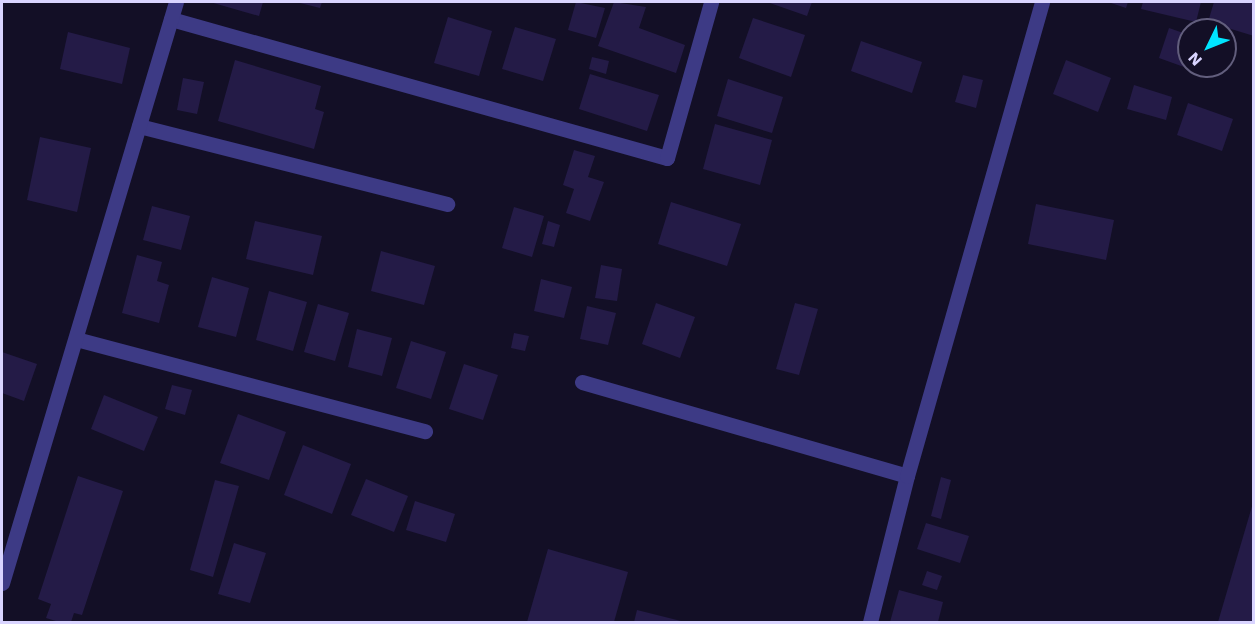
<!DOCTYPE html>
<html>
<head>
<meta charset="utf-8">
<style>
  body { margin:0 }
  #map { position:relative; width:1255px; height:624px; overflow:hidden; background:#130f26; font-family:"Work Sans",sans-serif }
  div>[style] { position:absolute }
  .building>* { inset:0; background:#241b47 }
  .minor>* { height:15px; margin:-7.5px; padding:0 7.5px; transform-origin:7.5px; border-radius:7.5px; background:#3d3a85 }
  span { translate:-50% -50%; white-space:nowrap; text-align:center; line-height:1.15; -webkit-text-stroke:5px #130f26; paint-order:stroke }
  .frame { position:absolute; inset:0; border:3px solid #d9d4ff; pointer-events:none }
  .north { position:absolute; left:1177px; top:18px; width:60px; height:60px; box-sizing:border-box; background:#130f26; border:2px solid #625e7d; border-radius:50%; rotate:227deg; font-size:16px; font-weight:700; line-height:24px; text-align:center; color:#d9d4ff }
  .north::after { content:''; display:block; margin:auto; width:21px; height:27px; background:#00e5ff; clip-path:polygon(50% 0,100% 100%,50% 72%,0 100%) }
</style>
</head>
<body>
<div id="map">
  <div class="building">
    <i style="clip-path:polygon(210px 2px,263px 2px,259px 16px)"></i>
    <i style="clip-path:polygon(296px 2px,322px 2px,320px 8px)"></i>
    <i style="clip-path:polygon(576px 2px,605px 8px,596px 38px,568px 30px)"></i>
    <i style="clip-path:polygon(614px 2px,646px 7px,639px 28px,685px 45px,676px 73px,598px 46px)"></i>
    <i style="clip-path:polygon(767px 2px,812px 2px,807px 16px)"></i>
    <i style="clip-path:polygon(1108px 2px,1128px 2px,1126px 8px)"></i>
    <i style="clip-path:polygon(1143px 2px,1201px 2px,1196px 22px,1141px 9px)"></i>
    <i style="clip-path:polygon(1214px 2px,1254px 2px,1254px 36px,1208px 22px)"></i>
    <i style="clip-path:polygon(448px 17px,492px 31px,479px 76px,434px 63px)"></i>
    <i style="clip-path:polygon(753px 18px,805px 35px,791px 77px,739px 58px)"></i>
    <i style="clip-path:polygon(515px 27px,556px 39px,543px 81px,502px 69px)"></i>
    <i style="clip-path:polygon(1169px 28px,1189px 35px,1184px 67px,1159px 58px)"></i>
    <i style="clip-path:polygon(68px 32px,130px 48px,122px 84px,60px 69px)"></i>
    <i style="clip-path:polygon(861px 41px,922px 62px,912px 93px,851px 71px)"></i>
    <i style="clip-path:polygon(592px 57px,609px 61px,606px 74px,589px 69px)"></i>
    <i style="clip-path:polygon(235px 60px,321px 86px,315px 109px,324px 112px,314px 149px,218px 121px)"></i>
    <i style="clip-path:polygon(1066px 60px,1111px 78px,1098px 112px,1053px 94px)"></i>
    <i style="clip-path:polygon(590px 74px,659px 95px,647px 131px,579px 109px)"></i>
    <i style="clip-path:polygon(963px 75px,983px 80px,976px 108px,955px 102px)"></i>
    <i style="clip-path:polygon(183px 78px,204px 82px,197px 114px,177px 110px)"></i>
    <i style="clip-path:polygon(728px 79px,783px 97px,772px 133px,717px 116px)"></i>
    <i style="clip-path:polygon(1134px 85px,1172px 97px,1166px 120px,1127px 109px)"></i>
    <i style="clip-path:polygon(1188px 103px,1233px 119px,1222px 151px,1177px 135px)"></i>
    <i style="clip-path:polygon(715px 124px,772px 140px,760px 185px,703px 169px)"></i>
    <i style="clip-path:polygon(40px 137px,91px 148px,77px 212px,27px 200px)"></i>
    <i style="clip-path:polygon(574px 150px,595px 156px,588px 177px,604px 182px,590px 221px,566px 213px,574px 189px,563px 185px)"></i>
    <i style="clip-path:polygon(671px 202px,741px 224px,727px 266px,658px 244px)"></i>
    <i style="clip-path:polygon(1036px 204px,1114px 220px,1106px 260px,1028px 244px)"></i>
    <i style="clip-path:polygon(152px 206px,190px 216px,181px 250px,143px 240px)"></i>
    <i style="clip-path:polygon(514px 207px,544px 216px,532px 257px,502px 248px)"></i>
    <i style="clip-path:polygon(255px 221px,322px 236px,313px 275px,246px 259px)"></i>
    <i style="clip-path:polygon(548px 221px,560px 225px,554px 247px,542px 244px)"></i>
    <i style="clip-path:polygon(381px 251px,435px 266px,424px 305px,371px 291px)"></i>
    <i style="clip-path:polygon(137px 255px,162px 262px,157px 281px,169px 285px,159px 323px,122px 313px)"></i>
    <i style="clip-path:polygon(601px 265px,622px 269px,617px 301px,595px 298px)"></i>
    <i style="clip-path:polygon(212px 277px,249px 288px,236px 337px,198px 327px)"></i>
    <i style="clip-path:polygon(541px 279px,572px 287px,564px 318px,534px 311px)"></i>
    <i style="clip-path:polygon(269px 291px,307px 302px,293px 351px,256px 340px)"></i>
    <i style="clip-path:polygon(656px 303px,695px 317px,680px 358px,642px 344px)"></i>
    <i style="clip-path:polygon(795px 303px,818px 309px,799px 375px,776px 369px)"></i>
    <i style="clip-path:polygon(318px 304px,349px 313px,335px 361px,304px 352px)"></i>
    <i style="clip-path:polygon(587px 306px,616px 313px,608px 345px,580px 339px)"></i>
    <i style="clip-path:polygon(357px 329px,392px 338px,382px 376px,348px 367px)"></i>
    <i style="clip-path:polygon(514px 333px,529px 336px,525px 351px,511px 348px)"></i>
    <i style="clip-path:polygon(411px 341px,446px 352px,431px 399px,396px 388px)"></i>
    <i style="clip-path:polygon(2px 352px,37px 364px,24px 401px,2px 393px)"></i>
    <i style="clip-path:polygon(464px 364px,498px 375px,483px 420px,449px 409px)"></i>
    <i style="clip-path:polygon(172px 385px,192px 390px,185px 415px,165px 409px)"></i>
    <i style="clip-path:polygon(104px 395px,158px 417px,144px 451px,91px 429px)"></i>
    <i style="clip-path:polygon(238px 414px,286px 432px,269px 480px,220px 463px)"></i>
    <i style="clip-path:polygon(303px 445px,351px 464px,332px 514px,284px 495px)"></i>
    <i style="clip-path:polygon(78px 476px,123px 491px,82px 615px,74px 613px,71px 622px,59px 622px,46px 618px,51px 604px,38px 599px)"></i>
    <i style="clip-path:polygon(941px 477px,951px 480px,941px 519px,931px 516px)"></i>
    <i style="clip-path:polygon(366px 479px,408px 496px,394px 532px,351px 515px)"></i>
    <i style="clip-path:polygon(215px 480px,239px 486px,213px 577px,190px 570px)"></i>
    <i style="clip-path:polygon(415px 501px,455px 514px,446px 542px,406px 530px)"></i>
    <i style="clip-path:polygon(1253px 503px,1254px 622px,1218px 622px)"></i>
    <i style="clip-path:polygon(926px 523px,969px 536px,960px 563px,917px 549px)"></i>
    <i style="clip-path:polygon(234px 543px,266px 553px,250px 603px,218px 594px)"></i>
    <i style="clip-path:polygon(548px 549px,628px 572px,614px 622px,527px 622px)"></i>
    <i style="clip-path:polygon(927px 571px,942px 576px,937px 590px,922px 585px)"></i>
    <i style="clip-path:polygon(899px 590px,943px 602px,938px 622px,890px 622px)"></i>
    <i style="clip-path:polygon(637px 610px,685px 622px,634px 622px)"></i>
  </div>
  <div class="minor">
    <i style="left:171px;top:19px;width:515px;rotate:15.66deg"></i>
    <i style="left:667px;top:158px;width:162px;rotate:-74.2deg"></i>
    <i style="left:139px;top:126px;width:318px;rotate:14.2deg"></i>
    <i style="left:76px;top:339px;width:361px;rotate:14.8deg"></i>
    <i style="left:582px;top:382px;width:338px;rotate:16.1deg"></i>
    <i style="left:2px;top:583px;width:606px;rotate:-73.33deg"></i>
    <i style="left:870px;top:622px;width:151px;rotate:-75.8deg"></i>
    <i style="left:907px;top:476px;width:493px;rotate:-74.1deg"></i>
  </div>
  <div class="frame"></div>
  <div class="north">N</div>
</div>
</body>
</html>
